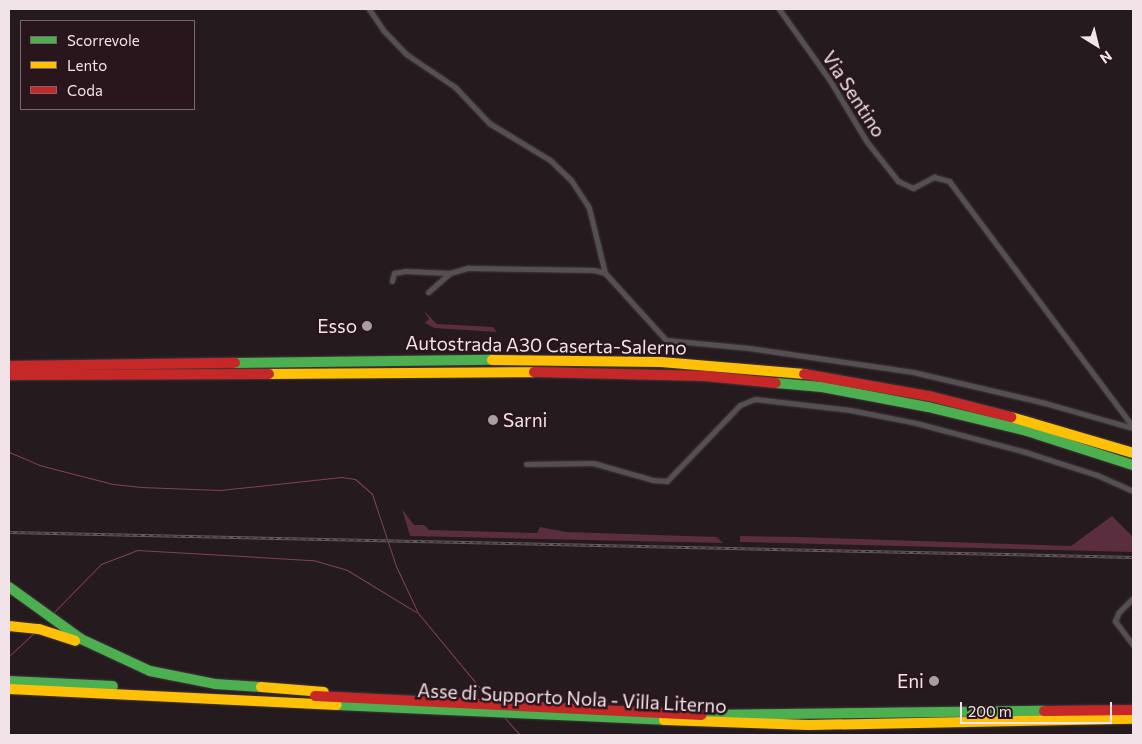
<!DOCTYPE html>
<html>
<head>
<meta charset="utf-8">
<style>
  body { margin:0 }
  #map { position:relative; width:1142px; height:744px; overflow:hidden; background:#251a1e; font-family:Commissioner,sans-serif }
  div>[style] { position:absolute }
  .green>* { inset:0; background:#5a2e3f }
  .stream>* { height:1px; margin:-0.5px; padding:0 0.5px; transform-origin:0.5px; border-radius:0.5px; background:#82415b }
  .roads { filter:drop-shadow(0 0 1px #41373b) drop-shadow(0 0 1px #41373b) }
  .street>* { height:5px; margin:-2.5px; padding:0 2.5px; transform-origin:2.5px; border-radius:2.5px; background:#545051 }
  .fast>* { height:10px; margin:-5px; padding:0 5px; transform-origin:5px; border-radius:5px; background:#4caf50 }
  .slow>* { height:10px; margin:-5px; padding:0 5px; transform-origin:5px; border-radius:5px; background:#ffc107 }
  .jam>* { height:10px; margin:-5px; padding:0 5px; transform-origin:5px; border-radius:5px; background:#c62828 }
  .rail>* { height:3px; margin-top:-1.5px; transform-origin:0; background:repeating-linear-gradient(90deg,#29161d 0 4px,#635b5f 0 8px); box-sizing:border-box; border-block:1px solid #635b5f }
  .dots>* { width:14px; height:14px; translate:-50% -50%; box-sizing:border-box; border:2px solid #29161d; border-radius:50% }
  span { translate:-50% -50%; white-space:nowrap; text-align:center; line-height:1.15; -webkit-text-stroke:5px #29161d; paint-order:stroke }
  .street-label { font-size:19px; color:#f1e3e7 }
  .poi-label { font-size:19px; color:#f1e3e7 }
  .right { translate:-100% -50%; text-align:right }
  .left { translate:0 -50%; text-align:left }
  .frame { position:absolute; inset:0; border:10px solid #f1e3e7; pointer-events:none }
  .legend { position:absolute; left:20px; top:20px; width:175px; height:90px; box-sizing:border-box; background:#29161d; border:1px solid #79686e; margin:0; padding:6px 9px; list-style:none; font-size:15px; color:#f1e3e7 }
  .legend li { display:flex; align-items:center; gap:10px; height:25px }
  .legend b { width:25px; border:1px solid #79686e }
  .north { position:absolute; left:1072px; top:20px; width:50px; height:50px; -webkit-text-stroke:4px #29161d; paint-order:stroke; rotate:144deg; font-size:14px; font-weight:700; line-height:20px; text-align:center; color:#f1e3e7 }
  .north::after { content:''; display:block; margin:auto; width:18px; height:22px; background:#f1e3e7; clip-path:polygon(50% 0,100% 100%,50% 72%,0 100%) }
  .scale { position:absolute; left:960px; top:702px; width:152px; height:22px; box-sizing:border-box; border:2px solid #f1e3e7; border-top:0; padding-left:6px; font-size:15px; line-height:18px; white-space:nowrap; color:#f1e3e7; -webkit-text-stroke:4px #29161d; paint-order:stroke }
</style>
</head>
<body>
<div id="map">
  <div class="green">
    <i style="clip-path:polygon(423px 310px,437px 324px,493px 327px,497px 332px,434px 328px,425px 323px,429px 319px)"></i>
    <i style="clip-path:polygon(402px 509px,414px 525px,424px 525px,429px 530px,537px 533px,540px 527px,566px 532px,717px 537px,723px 543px,410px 536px)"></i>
    <i style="clip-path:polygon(1112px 516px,1133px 537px,1133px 552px,740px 542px,740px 536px,798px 537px,1071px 546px)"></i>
  </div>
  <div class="stream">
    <i style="left:9px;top:452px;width:33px;rotate:23deg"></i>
    <i style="left:39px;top:465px;width:76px;rotate:14.4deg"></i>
    <i style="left:113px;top:484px;width:28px;rotate:6deg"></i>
    <i style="left:141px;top:487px;width:79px;rotate:2.2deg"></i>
    <i style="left:220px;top:490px;width:122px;rotate:-6.1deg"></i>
    <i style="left:341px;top:477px;width:14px;rotate:8deg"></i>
    <i style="left:355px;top:479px;width:23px;rotate:41deg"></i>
    <i style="left:372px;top:494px;width:76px;rotate:71.6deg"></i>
    <i style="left:396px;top:566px;width:52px;rotate:64.9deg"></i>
    <i style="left:418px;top:613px;width:113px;rotate:50.4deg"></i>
    <i style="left:52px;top:614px;width:70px;rotate:-45.6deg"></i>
    <i style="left:101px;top:564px;width:39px;rotate:-21deg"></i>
    <i style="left:137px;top:550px;width:176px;rotate:3.3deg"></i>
    <i style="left:313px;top:560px;width:35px;rotate:16deg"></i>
    <i style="left:347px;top:570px;width:81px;rotate:31.3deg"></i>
    <i style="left:9px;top:656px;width:34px;rotate:-43deg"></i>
    <i style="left:504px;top:717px;width:24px;rotate:48deg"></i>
  </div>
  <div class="roads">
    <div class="street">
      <i style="left:369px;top:9px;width:25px;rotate:56deg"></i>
      <i style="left:383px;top:30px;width:33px;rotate:46deg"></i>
      <i style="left:406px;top:54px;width:59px;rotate:34deg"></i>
      <i style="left:455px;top:87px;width:50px;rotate:46.6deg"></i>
      <i style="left:489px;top:123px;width:71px;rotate:31.2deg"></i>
      <i style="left:550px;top:160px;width:29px;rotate:44deg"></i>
      <i style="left:571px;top:180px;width:33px;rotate:57deg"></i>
      <i style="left:589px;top:208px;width:67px;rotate:76.2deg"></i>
      <i style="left:779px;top:9px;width:86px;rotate:54.5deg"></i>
      <i style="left:829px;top:79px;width:74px;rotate:58.9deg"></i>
      <i style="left:867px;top:142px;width:50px;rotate:51.5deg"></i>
      <i style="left:898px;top:181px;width:17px;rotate:25deg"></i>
      <i style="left:913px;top:188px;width:24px;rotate:-28deg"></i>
      <i style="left:934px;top:177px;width:16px;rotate:15deg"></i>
      <i style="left:949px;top:181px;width:307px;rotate:53.2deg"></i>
      <i style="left:450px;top:273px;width:19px;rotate:-16deg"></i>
      <i style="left:468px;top:268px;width:126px;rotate:0.9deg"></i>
      <i style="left:594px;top:270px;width:11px;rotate:15deg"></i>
      <i style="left:605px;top:273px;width:91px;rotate:47.7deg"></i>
      <i style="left:666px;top:340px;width:83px;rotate:5.5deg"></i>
      <i style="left:749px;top:348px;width:166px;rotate:8.3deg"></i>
      <i style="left:913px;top:372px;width:136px;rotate:13.2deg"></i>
      <i style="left:1045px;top:403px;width:91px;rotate:15.9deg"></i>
      <i style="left:392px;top:281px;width:8px;rotate:-76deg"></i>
      <i style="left:394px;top:273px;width:11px;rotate:-10deg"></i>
      <i style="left:405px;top:271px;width:45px;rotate:2.5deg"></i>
      <i style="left:450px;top:273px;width:29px;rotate:139deg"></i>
      <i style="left:526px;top:464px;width:67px;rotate:-0.9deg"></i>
      <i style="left:593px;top:463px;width:62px;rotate:15.8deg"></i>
      <i style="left:653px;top:480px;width:14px;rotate:4deg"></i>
      <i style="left:667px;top:481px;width:105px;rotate:-46.2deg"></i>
      <i style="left:740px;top:405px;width:16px;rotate:-22deg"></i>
      <i style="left:755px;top:399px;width:96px;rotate:6.6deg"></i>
      <i style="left:850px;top:410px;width:67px;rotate:11.1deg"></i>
      <i style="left:916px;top:423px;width:110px;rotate:14.8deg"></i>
      <i style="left:1022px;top:451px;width:79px;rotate:17.7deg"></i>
      <i style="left:1097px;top:475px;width:39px;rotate:24deg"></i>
      <i style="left:1133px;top:598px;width:20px;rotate:135deg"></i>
      <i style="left:1119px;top:612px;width:10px;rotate:114deg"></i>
      <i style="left:1115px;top:621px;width:30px;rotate:53deg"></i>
    </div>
    <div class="fast">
      <i style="left:235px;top:363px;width:257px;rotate:-0.7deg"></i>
      <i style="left:776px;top:383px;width:46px;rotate:5deg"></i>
      <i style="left:822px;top:387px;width:108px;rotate:10.7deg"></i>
      <i style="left:928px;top:407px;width:102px;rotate:13.6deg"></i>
      <i style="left:1027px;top:431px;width:111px;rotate:17.8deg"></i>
      <i style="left:9px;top:587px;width:89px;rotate:35.8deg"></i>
      <i style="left:81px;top:639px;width:76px;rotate:24.9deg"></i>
      <i style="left:150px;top:671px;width:66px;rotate:11.3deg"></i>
      <i style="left:215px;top:684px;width:46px;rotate:3.7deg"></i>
      <i style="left:9px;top:681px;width:104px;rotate:2.8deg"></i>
      <i style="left:337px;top:705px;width:327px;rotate:2.6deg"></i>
      <i style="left:702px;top:715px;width:342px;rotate:-0.7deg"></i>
    </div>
    <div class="slow">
      <i style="left:492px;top:360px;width:169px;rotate:0.7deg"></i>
      <i style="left:661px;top:362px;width:144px;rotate:4.8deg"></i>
      <i style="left:269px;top:374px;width:265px;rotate:-0.4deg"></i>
      <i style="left:1011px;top:417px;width:127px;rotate:16.4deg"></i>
      <i style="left:9px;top:626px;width:30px;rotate:6deg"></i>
      <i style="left:39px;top:629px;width:38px;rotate:18deg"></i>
      <i style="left:261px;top:687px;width:63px;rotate:4.5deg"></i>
      <i style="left:9px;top:689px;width:328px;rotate:2.8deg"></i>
      <i style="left:664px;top:720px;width:145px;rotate:2deg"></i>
      <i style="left:809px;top:725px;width:324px;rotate:-1.1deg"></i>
    </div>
    <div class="jam">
      <i style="left:9px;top:366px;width:226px;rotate:-0.8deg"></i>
      <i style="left:534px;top:372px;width:171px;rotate:1.3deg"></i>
      <i style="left:705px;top:376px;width:71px;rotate:5.6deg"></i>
      <i style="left:804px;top:374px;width:127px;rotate:10deg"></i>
      <i style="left:929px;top:396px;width:85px;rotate:14.4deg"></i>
      <i style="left:9px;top:375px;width:260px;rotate:-0.2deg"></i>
      <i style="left:315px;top:696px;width:387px;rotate:2.8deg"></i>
      <i style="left:1044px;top:711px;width:89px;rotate:-0.6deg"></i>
    </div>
  </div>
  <div class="rail">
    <i style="left:9px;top:532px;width:1124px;rotate:1.27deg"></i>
  </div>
  <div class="dots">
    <i style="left:367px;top:326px;background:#aa9da1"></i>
    <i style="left:493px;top:420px;background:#aa9da1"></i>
    <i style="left:934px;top:681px;background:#aa9da1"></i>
  </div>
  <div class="street-label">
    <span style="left:854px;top:94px;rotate:57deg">Via Sentino</span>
    <span style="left:546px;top:345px;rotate:1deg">Autostrada A30 Caserta-Salerno</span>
    <span style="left:572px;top:698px;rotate:3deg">Asse di Supporto Nola - Villa Literno</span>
  </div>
  <div class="poi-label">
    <span class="right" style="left:357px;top:326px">Esso</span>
    <span class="left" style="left:503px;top:420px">Sarni</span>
    <span class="right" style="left:924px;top:681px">Eni</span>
  </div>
  <div class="frame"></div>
  <ul class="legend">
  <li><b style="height:6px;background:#4caf50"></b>Scorrevole</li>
  <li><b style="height:6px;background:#ffc107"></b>Lento</li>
  <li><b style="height:6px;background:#c62828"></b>Coda</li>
  </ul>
  <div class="north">N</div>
  <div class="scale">200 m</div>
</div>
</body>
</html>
